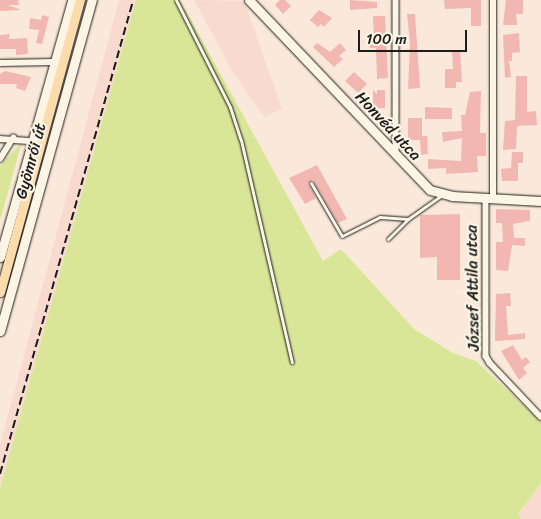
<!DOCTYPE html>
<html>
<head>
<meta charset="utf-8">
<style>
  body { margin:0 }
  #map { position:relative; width:541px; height:519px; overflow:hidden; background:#fae9db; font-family:Sriracha,sans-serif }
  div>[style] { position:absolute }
  .built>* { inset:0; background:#f8dace }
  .green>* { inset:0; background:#d9e698 }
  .building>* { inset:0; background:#f2b7b1 }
  .roads { filter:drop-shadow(0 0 1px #1c1c1c) drop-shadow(0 0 1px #1c1c1c) }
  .lane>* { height:3px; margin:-1.5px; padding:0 1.5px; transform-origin:1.5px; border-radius:1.5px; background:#fcf5e5 }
  .street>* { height:5.5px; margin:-2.75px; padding:0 2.75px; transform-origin:2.75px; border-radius:2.75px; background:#fcf5e5 }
  .secondary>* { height:9px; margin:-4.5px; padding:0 4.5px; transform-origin:4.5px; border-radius:4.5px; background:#fcf5e5 }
  .primary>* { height:9px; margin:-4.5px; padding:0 4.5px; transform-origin:4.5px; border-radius:4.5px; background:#fddcac }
  .rail>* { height:2px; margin-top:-1px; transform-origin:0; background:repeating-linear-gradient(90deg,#1c1c1c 0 8px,transparent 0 12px) }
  span { translate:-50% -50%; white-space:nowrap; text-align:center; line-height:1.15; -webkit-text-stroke:4.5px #fcf5e5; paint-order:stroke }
  .street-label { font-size:16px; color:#1c1c1c }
  .scale { position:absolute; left:358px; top:30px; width:109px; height:22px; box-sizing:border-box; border:2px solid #1c1c1c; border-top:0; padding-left:6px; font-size:15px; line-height:18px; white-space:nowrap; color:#1c1c1c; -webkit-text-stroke:4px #fcf5e5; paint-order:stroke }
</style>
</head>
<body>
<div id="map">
  <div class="built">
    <i style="clip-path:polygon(119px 0,136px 0,0 488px,0 445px)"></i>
    <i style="clip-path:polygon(194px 0,244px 1px,282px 109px,264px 117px,233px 72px)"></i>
    <i style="clip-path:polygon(541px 483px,541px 519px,521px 519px,518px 514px)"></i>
  </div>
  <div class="green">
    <i style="clip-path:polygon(136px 0,180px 0,323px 261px,341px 249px,414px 329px,453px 353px,476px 361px,541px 422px,541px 483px,518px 514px,521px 519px,0 519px,0 488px)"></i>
    <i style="clip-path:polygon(22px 142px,0 221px,0 165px)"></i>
  </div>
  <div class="building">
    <i style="clip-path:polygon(0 0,18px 0,19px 5px,8px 5px,21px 10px,0 11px)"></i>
    <i style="clip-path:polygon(280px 0,285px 0,291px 6px,283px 14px,275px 5px)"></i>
    <i style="clip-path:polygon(350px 0,377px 2px,377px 8px,350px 10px)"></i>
    <i style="clip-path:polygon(444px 0,481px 0,481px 26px,471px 26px,471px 8px,445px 9px)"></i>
    <i style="clip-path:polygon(506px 0,523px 0,523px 14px,516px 14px,517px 25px,503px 25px)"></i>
    <i style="clip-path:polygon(319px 10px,332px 18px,324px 27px,321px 24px,318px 27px,310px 20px)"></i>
    <i style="clip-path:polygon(407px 14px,415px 14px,420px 88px,408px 89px,410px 43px)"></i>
    <i style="clip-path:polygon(42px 15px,49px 17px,42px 44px,36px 43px,39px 30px,29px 29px,30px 18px,41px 20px)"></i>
    <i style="clip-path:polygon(373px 16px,385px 16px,388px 78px,377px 79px,376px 48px,370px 48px,369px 36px,374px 36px)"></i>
    <i style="clip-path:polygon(519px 33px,520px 52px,512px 53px,512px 61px,509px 61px,511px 77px,505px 78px,503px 35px)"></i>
    <i style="clip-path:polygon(9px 34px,9px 39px,27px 38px,28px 54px,16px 55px,16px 49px,0 49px,0 35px)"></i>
    <i style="clip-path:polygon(317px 43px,330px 52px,340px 43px,346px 50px,339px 56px,343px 59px,334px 67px,313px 47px)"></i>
    <i style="clip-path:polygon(460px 50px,462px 82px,456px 82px,456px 88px,445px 88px,445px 69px,453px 69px,452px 51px)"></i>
    <i style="clip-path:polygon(5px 71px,31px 77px,25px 91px,16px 88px,17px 84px,0 84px,0 74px)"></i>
    <i style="clip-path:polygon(354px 72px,367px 84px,358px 93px,345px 81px)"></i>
    <i style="clip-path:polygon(516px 76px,527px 76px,527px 112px,536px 111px,537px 125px,517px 126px,516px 149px,503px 150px,505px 121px,515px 120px)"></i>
    <i style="clip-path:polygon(373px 90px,377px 94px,377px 90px,385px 90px,385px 108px,373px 108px)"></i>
    <i style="clip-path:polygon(481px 91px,480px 133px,486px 133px,486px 156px,477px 156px,478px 172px,446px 174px,446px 168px,428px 169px,428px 159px,461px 161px,462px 138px,443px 142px,442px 132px,462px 131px,461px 115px,465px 115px,470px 92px)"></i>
    <i style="clip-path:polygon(425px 107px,452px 108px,452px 119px,425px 119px)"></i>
    <i style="clip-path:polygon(408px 118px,422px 118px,422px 136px,427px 136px,428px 154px,421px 155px,420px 140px,408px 140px)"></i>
    <i style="clip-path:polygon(512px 152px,523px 152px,523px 163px,518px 163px,518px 181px,502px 181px,501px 169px,511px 168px)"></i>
    <i style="clip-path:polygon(317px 165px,347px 219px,338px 223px,313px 180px,308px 184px,316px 198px,305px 204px,289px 178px)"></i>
    <i style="clip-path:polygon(496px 209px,530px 210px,530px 221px,513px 224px,514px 238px,525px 238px,525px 246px,512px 245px,508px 271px,496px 270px,496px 242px,503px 242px,502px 223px,496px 223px)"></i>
    <i style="clip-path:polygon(460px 214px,460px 280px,437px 280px,437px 257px,420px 258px,420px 215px)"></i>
    <i style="clip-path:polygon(510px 293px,511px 306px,506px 306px,508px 335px,525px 333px,525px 339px,495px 341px,496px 294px)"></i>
    <i style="clip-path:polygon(513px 345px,522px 360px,526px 357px,530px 362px,523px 368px,527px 373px,519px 380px,501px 351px)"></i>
  </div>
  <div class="roads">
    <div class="lane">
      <i style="left:176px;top:0;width:120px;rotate:63.2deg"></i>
      <i style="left:230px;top:107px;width:35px;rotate:72deg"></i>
      <i style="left:241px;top:140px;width:228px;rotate:77.1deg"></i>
      <i style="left:311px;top:183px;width:61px;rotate:59.7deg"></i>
      <i style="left:342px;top:236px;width:42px;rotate:-26.6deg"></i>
      <i style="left:380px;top:217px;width:28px;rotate:4deg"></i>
      <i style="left:388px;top:239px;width:28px;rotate:-45deg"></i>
      <i style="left:408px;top:219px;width:42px;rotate:-35.2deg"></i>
    </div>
    <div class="street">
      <i style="left:396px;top:0;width:154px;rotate:90deg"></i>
      <i style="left:0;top:63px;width:53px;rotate:-1.1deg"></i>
      <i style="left:0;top:139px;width:32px;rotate:4deg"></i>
      <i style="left:0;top:159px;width:25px;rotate:-58deg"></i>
      <i style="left:486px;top:198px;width:158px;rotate:90deg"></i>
      <i style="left:486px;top:356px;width:8px;rotate:60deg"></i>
      <i style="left:490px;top:363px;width:74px;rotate:46.6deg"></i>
      <i style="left:493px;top:198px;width:198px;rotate:-90deg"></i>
    </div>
    <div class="secondary">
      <i style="left:249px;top:0;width:262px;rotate:46.4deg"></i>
      <i style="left:430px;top:190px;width:23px;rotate:15deg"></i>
      <i style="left:452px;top:196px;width:89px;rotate:3.2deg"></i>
      <i style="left:0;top:257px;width:267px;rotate:-74.3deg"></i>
      <i style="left:0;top:331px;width:344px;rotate:-74.5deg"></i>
    </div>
    <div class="primary">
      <i style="left:0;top:292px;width:303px;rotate:-74.7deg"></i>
    </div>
  </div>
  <div class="rail">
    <i style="left:0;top:474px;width:492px;rotate:-74.3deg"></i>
  </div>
  <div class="street-label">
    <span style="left:388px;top:126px;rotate:47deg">Honvéd utca</span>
    <span style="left:31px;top:161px;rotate:-75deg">Gyömrői út</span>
    <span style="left:473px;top:288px;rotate:-91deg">József Attila utca</span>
  </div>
  <div class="scale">100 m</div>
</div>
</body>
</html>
